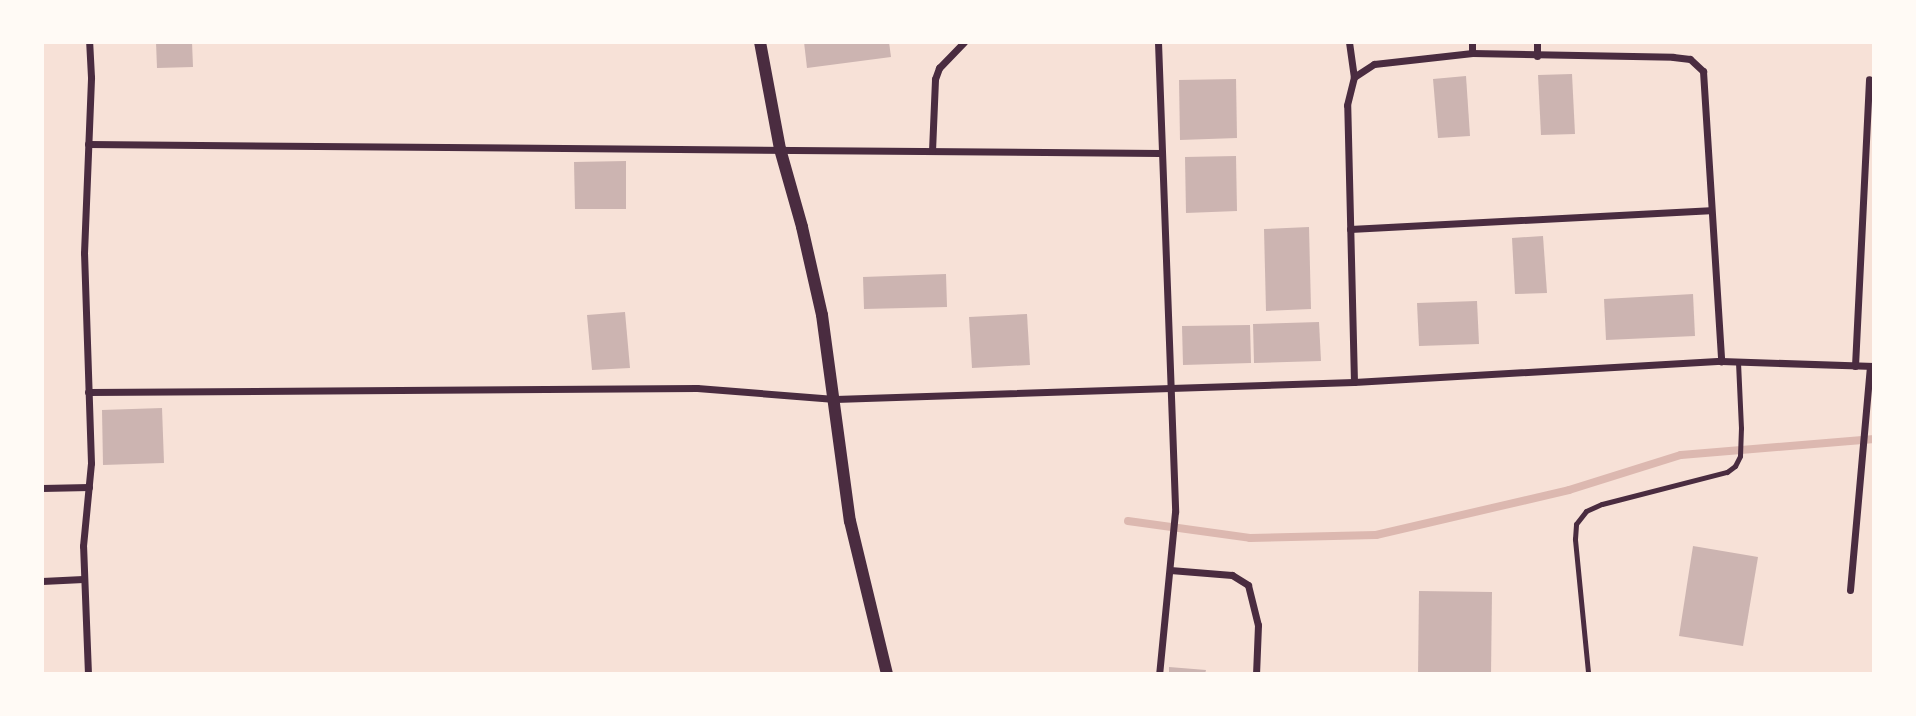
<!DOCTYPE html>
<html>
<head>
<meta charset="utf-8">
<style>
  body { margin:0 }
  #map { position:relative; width:1916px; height:716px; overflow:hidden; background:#f7e1d7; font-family:"IBM Plex Sans",sans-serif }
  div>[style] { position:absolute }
  .stream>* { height:8px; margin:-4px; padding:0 4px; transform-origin:4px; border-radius:4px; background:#dcb8b0 }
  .building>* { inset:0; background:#ccb4b1 }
  .service>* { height:5px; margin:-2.5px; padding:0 2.5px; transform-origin:2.5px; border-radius:2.5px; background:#4a2c40 }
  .minor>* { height:7px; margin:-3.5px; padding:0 3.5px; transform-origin:3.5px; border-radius:3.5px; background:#4a2c40 }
  .tertiary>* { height:12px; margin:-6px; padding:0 6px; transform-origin:6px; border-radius:6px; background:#4a2c40 }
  span { translate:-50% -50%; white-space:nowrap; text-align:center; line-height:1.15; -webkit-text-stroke:5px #fffaf5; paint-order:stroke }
  .frame { position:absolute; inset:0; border:44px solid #fffaf5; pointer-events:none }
</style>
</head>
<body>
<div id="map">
  <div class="stream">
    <i style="left:1128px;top:521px;width:123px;rotate:7.9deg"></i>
    <i style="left:1250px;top:538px;width:126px;rotate:-1.4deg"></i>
    <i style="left:1376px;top:535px;width:198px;rotate:-13.1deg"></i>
    <i style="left:1569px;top:490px;width:117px;rotate:-17.4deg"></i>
    <i style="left:1681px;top:455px;width:194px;rotate:-4.7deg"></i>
  </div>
  <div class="building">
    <i style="clip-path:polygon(156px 42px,192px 42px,193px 67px,157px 68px)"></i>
    <i style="clip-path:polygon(804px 42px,889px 42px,891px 57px,807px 68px)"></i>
    <i style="clip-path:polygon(1572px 74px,1575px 134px,1541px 135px,1538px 75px)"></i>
    <i style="clip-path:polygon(1466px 76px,1470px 136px,1438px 138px,1433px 79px)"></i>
    <i style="clip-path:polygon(1236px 79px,1237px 138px,1180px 140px,1179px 80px)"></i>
    <i style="clip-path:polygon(1236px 156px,1237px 211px,1186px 213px,1185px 157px)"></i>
    <i style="clip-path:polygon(626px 161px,626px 209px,575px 209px,574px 162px)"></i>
    <i style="clip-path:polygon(1309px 227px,1311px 309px,1266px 311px,1264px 229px)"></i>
    <i style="clip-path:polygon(1543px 236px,1547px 293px,1515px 294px,1512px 238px)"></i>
    <i style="clip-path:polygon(946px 274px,947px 307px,864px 309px,863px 277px)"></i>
    <i style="clip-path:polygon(1693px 294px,1695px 336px,1606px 340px,1604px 299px)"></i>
    <i style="clip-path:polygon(1477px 301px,1479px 344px,1419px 346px,1417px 303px)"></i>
    <i style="clip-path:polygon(625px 312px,630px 368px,592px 370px,587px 315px)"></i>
    <i style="clip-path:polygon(1027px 314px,1030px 365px,972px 368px,969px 317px)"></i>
    <i style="clip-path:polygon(1319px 322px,1321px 361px,1254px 363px,1253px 324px)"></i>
    <i style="clip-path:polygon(1250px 325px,1251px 363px,1183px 365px,1182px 326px)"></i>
    <i style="clip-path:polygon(162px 408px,164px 463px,103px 465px,102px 410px)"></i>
    <i style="clip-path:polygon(1693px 546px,1758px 557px,1743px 646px,1679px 636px)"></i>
    <i style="clip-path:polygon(1419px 591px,1492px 592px,1491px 674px,1418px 674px)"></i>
    <i style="clip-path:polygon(1169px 667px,1206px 670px,1205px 674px,1169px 674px)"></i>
  </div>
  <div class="service">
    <i style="left:1588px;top:672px;width:134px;rotate:-95.6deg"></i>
    <i style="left:1575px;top:539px;width:15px;rotate:-86deg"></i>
    <i style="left:1576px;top:524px;width:16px;rotate:-52deg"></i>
    <i style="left:1586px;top:511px;width:17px;rotate:-24deg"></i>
    <i style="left:1602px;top:504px;width:129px;rotate:-14.4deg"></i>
    <i style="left:1727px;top:472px;width:10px;rotate:-37deg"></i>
    <i style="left:1735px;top:466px;width:11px;rotate:-63deg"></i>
    <i style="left:1740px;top:456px;width:28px;rotate:-88deg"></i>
    <i style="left:1741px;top:428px;width:66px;rotate:-92.6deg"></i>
  </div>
  <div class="minor">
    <i style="left:1158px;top:42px;width:470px;rotate:87.9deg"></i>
    <i style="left:1175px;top:512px;width:163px;rotate:95.6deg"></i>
    <i style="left:1349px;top:42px;width:35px;rotate:82deg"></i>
    <i style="left:1472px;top:42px;width:11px;rotate:90deg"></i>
    <i style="left:1537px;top:56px;width:14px;rotate:-90deg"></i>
    <i style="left:88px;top:144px;width:1072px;rotate:0.48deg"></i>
    <i style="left:932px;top:151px;width:72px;rotate:-87.6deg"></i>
    <i style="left:935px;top:79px;width:12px;rotate:-70deg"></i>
    <i style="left:939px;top:68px;width:36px;rotate:-46deg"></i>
    <i style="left:1350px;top:229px;width:360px;rotate:-3deg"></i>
    <i style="left:1855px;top:366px;width:287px;rotate:-87.2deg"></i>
    <i style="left:1354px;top:382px;width:277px;rotate:-91.4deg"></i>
    <i style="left:1347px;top:105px;width:29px;rotate:-76deg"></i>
    <i style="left:1354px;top:77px;width:24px;rotate:-33deg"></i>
    <i style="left:1374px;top:64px;width:99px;rotate:-6.4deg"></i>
    <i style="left:1472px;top:53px;width:201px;rotate:1.1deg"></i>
    <i style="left:1673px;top:57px;width:17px;rotate:7deg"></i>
    <i style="left:1690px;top:59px;width:18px;rotate:43deg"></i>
    <i style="left:1703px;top:71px;width:291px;rotate:86.4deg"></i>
    <i style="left:88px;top:392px;width:609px;rotate:-0.38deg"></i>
    <i style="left:697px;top:388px;width:138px;rotate:4.6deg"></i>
    <i style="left:835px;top:399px;width:519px;rotate:-1.88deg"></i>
    <i style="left:1354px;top:382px;width:368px;rotate:-3.3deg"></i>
    <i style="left:1721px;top:361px;width:153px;rotate:1.9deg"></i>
    <i style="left:42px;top:488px;width:47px;rotate:-1.2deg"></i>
    <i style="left:1170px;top:570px;width:62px;rotate:4.6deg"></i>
    <i style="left:1232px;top:575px;width:19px;rotate:32deg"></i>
    <i style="left:1248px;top:585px;width:41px;rotate:76deg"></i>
    <i style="left:1258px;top:625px;width:49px;rotate:92.3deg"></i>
    <i style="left:42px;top:581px;width:41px;rotate:-2.8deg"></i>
    <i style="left:1850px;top:590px;width:225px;rotate:-84.9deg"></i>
    <i style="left:88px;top:674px;width:128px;rotate:-92.2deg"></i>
    <i style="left:83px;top:546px;width:83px;rotate:-84.5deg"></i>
    <i style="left:91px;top:463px;width:210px;rotate:-91.9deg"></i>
    <i style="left:84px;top:253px;width:176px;rotate:-87.7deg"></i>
    <i style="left:91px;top:77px;width:35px;rotate:-93deg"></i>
  </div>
  <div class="tertiary">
    <i style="left:760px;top:42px;width:109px;rotate:79.4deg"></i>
    <i style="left:780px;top:149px;width:81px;rotate:74.2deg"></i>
    <i style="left:802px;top:227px;width:90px;rotate:77.2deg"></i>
    <i style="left:822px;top:315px;width:208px;rotate:82.3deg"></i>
    <i style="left:850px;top:521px;width:157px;rotate:76.4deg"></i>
  </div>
  <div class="frame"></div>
</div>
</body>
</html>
